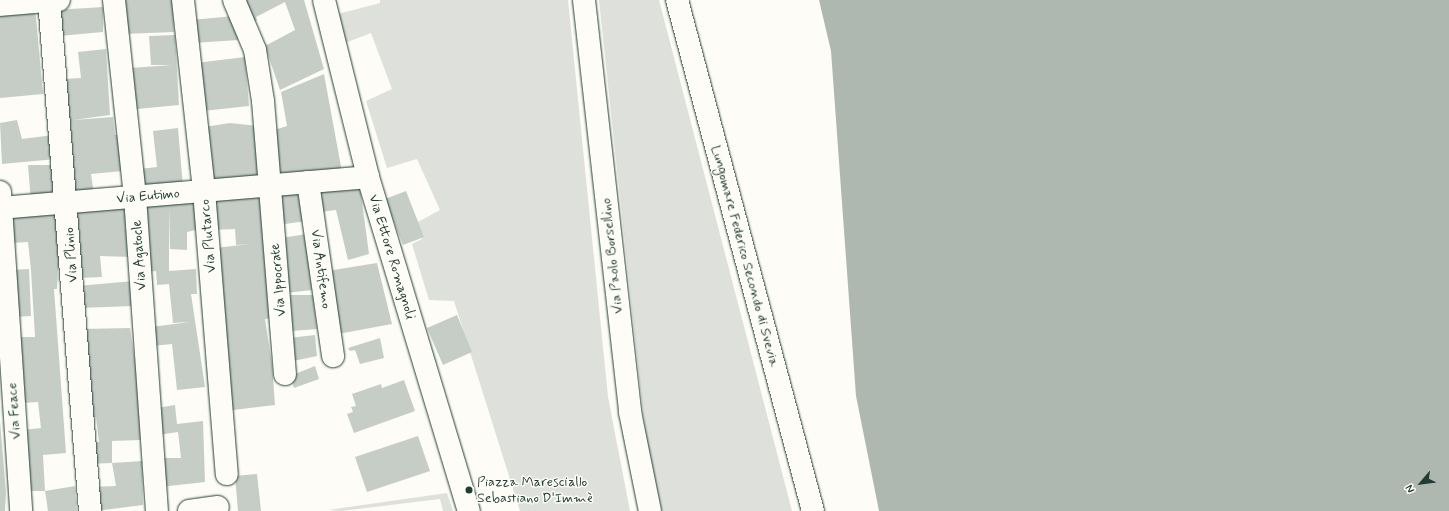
<!DOCTYPE html>
<html>
<head>
<meta charset="utf-8">
<style>
  body { margin:0 }
  #map { position:relative; width:1449px; height:511px; overflow:hidden; background:#fdfcf7; font-family:Mynerve,sans-serif }
  div>[style] { position:absolute }
  .green>* { inset:0; background:#dde0db }
  .water>* { inset:0; background:#aeb8b1 }
  .building>* { inset:0; background:#c6cdc7 }
  .roads { filter:drop-shadow(0 0 1px #1f3d34) drop-shadow(0 0 1px #1f3d34) }
  .minor>* { height:22px; margin:-11px; padding:0 11px; transform-origin:11px; border-radius:11px; background:#fdfcf7 }
  .dots>* { width:11px; height:11px; translate:-50% -50%; box-sizing:border-box; border:2px solid #fdfcf7; border-radius:50% }
  span { translate:-50% -50%; white-space:nowrap; text-align:center; line-height:1.15; -webkit-text-stroke:3px #fdfcf7; paint-order:stroke }
  .street-label { font-size:14px; color:#1f3d34 }
  .poi-label { font-size:14px; color:#1f3d34 }
  .left { translate:0 -50%; text-align:left }
  .north { position:absolute; left:1401px; top:463px; width:40px; height:40px; -webkit-text-stroke:3px #fdfcf7; paint-order:stroke; rotate:242deg; font-size:11px; font-weight:700; line-height:16px; text-align:center; color:#1f3d34 }
  .north::after { content:''; display:block; margin:auto; width:14px; height:18px; background:#1f3d34; clip-path:polygon(50% 0,100% 100%,50% 72%,0 100%) }
</style>
</head>
<body>
<div id="map">
  <div class="green">
    <i style="clip-path:polygon(380px 0,568px 0,608px 397px,630px 511px,520px 511px,454px 301px,429px 300px,412px 244px,422px 239px,416px 223px,440px 210px,417px 159px,387px 168px,366px 101px,392px 89px,371px 33px,345px 43px,338px 14px,380px 3px)"></i>
    <i style="clip-path:polygon(599px 0,659px 0,792px 511px,662px 511px,646px 442px)"></i>
    <i style="clip-path:polygon(447px 493px,453px 511px,443px 511px,440px 499px,341px 511px,328px 510px)"></i>
  </div>
  <div class="water">
    <i style="clip-path:polygon(819px 0,1449px 0,1449px 511px,879px 511px,856px 396px,831px 51px)"></i>
  </div>
  <div class="building">
    <i style="clip-path:polygon(119px 0,173px 0,174px 32px,123px 34px)"></i>
    <i style="clip-path:polygon(238px 0,304px 0,324px 69px,280px 90px,265px 46px,295px 30px,285px 2px,256px 17px,257px 20px,248px 25px)"></i>
    <i style="clip-path:polygon(35px 7px,43px 94px,0 98px,0 10px)"></i>
    <i style="clip-path:polygon(103px 7px,103px 32px,59px 36px,55px 10px)"></i>
    <i style="clip-path:polygon(234px 16px,239px 40px,193px 43px,191px 20px)"></i>
    <i style="clip-path:polygon(175px 35px,179px 105px,137px 109px,130px 68px,172px 65px,151px 65px,149px 36px)"></i>
    <i style="clip-path:polygon(106px 49px,110px 115px,73px 120px,113px 117px,115px 135px,120px 135px,123px 171px,91px 174px,94px 195px,71px 198px,63px 79px,81px 78px,78px 52px)"></i>
    <i style="clip-path:polygon(245px 57px,249px 106px,203px 111px,196px 63px)"></i>
    <i style="clip-path:polygon(324px 74px,342px 172px,278px 180px,271px 131px,287px 126px,281px 92px)"></i>
    <i style="clip-path:polygon(17px 120px,22px 139px,53px 135px,56px 159px,2px 164px,0 123px)"></i>
    <i style="clip-path:polygon(230px 123px,259px 126px,263px 181px,208px 186px,204px 127px)"></i>
    <i style="clip-path:polygon(178px 128px,183px 187px,142px 192px,139px 169px,157px 167px,153px 131px)"></i>
    <i style="clip-path:polygon(28px 165px,55px 165px,55px 201px,31px 202px)"></i>
    <i style="clip-path:polygon(360px 187px,369px 254px,348px 260px,336px 210px,319px 212px,315px 190px)"></i>
    <i style="clip-path:polygon(406px 191px,424px 237px,403px 245px,385px 199px)"></i>
    <i style="clip-path:polygon(304px 192px,306px 221px,278px 225px,278px 194px)"></i>
    <i style="clip-path:polygon(263px 197px,272px 318px,265px 319px,272px 364px,275px 405px,225px 411px,215px 248px,250px 244px,236px 245px,235px 229px,212px 230px,211px 201px)"></i>
    <i style="clip-path:polygon(197px 202px,200px 229px,187px 232px,187px 250px,170px 249px,169px 207px,169px 271px,196px 269px,197px 294px,191px 294px,205px 387px,177px 390px,172px 344px,152px 346px,151px 327px,190px 322px,173px 323px,169px 284px,157px 285px,156px 271px,147px 272px,141px 205px)"></i>
    <i style="clip-path:polygon(130px 206px,132px 257px,100px 256px,102px 277px,79px 278px,73px 210px)"></i>
    <i style="clip-path:polygon(61px 212px,64px 268px,58px 268px,57px 289px,54px 289px,66px 453px,43px 455px,45px 491px,75px 486px,77px 511px,48px 511px,45px 491px,25px 491px,22px 430px,41px 428px,38px 402px,22px 403px,14px 337px,35px 337px,31px 270px,28px 242px,10px 243px,7px 216px)"></i>
    <i style="clip-path:polygon(307px 234px,312px 290px,286px 293px,281px 238px)"></i>
    <i style="clip-path:polygon(377px 263px,392px 324px,338px 334px,327px 271px)"></i>
    <i style="clip-path:polygon(29px 269px,31px 316px,13px 317px,11px 270px)"></i>
    <i style="clip-path:polygon(134px 281px,133px 306px,79px 308px,77px 286px)"></i>
    <i style="clip-path:polygon(286px 295px,313px 295px,317px 329px,292px 331px)"></i>
    <i style="clip-path:polygon(457px 315px,472px 352px,443px 365px,427px 328px)"></i>
    <i style="clip-path:polygon(130px 328px,136px 369px,141px 440px,112px 441px,112px 463px,142px 461px,143px 505px,96px 511px,90px 487px,116px 486px,112px 463px,88px 464px,87px 442px,99px 442px,96px 417px,88px 418px,80px 329px)"></i>
    <i style="clip-path:polygon(315px 335px,317px 356px,293px 361px,289px 338px)"></i>
    <i style="clip-path:polygon(380px 338px,384px 358px,360px 364px,355px 350px,350px 351px,348px 348px)"></i>
    <i style="clip-path:polygon(315px 366px,319px 379px,294px 388px,290px 376px)"></i>
    <i style="clip-path:polygon(404px 380px,415px 411px,354px 433px,347px 414px,353px 412px,351px 407px,356px 406px,352px 394px,381px 384px,382px 388px)"></i>
    <i style="clip-path:polygon(175px 405px,177px 424px,203px 421px,205px 482px,160px 487px,157px 458px,181px 458px,178px 432px,158px 435px,156px 408px)"></i>
    <i style="clip-path:polygon(0 421px,6px 493px,5px 511px,0 511px)"></i>
    <i style="clip-path:polygon(418px 436px,430px 471px,367px 492px,355px 457px)"></i>
    <i style="clip-path:polygon(257px 474px,261px 511px,238px 511px,235px 476px)"></i>
  </div>
  <div class="roads">
    <div class="minor">
      <i style="left:49px;top:0;width:513px;rotate:85.41deg"></i>
      <i style="left:114px;top:0;width:198px;rotate:83.9deg"></i>
      <i style="left:135px;top:197px;width:315px;rotate:86deg"></i>
      <i style="left:183px;top:0;width:192px;rotate:83.7deg"></i>
      <i style="left:204px;top:191px;width:284px;rotate:85.4deg"></i>
      <i style="left:234px;top:0;width:54px;rotate:67.2deg"></i>
      <i style="left:255px;top:50px;width:52px;rotate:81.1deg"></i>
      <i style="left:263px;top:101px;width:274px;rotate:85.4deg"></i>
      <i style="left:324px;top:0;width:182px;rotate:76deg"></i>
      <i style="left:368px;top:177px;width:349px;rotate:73.2deg"></i>
      <i style="left:584px;top:0;width:415px;rotate:83.6deg"></i>
      <i style="left:630px;top:412px;width:101px;rotate:78.6deg"></i>
      <i style="left:677px;top:0;width:529px;rotate:75.1deg"></i>
      <i style="left:0;top:5px;width:59px;rotate:-4.8deg"></i>
      <i style="left:308px;top:182px;width:176px;rotate:81.8deg"></i>
      <i style="left:0;top:192px;width:320px;rotate:86.2deg"></i>
      <i style="left:0;top:208px;width:369px;rotate:-4.8deg"></i>
      <i style="left:189px;top:511px;width:29px;rotate:-8deg"></i>
    </div>
  </div>
  <div class="dots">
    <i style="left:469px;top:490px;background:#1f3d34"></i>
  </div>
  <div class="street-label">
    <span style="left:148px;top:196px;rotate:-5deg">Via Eutimo</span>
    <span style="left:208px;top:236px;rotate:-95deg">Via Plutarco</span>
    <span style="left:71px;top:255px;rotate:-94deg">Via Plinio</span>
    <span style="left:139px;top:255px;rotate:-94deg">Via Agatocle</span>
    <span style="left:612px;top:256px;rotate:-96deg">Via Paolo Borsellino</span>
    <span style="left:745px;top:256px;rotate:75deg">Lungomare Federico Secondo di Svevia</span>
    <span style="left:392px;top:257px;rotate:73deg">Via Ettore Romagnoli</span>
    <span style="left:321px;top:269px;rotate:82deg">Via Antifemo</span>
    <span style="left:278px;top:280px;rotate:-95deg">Via Ippocrate</span>
    <span style="left:14px;top:411px;rotate:-94deg">Via Feace</span>
  </div>
  <div class="poi-label">
    <span class="left" style="left:477px;top:490px">Piazza Maresciallo<br>Sebastiano D'Immè</span>
  </div>
  <div class="north">N</div>
</div>
</body>
</html>
